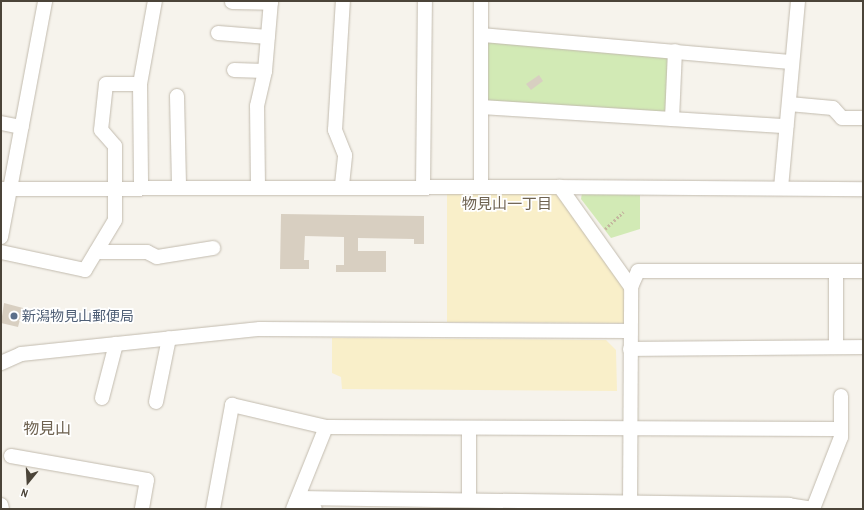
<!DOCTYPE html>
<html>
<head>
<meta charset="utf-8">
<style>
  body { margin:0 }
  #map { position:relative; width:864px; height:510px; overflow:hidden; background:#f6f3ec; font-family:"Archivo Narrow","Noto Sans JP",sans-serif }
  div>[style] { position:absolute }
  .green>* { inset:0; background:#d2eab5 }
  .sand>* { inset:0; background:#f9efc9 }
  .building>* { inset:0; background:#d8cfc1 }
  .path>* { height:2.5px; margin-top:-1.25px; transform-origin:0; background:repeating-linear-gradient(90deg,#c4b79f 0 2px,transparent 0 4px) }
  .roads { filter:drop-shadow(0 0 1px #c2bbae) drop-shadow(0 0 1px #c2bbae) }
  .street>* { height:14px; margin:-7px; padding:0 7px; transform-origin:7px; border-radius:7px; background:#fff }
  .dots>* { width:11px; height:11px; translate:-50% -50%; box-sizing:border-box; border:2px solid #fff; border-radius:50% }
  span { translate:-50% -50%; white-space:nowrap; text-align:center; line-height:1.15; -webkit-text-stroke:3.5px #fff; paint-order:stroke }
  .service-label { font-size:14px; color:#4e5e75 }
  .left { translate:0 -50%; text-align:left }
  .neighbourhood-label { font-size:15px; color:#6e6250 }
  .quarter-label { font-size:16px; color:#6e6250 }
  .frame { position:absolute; inset:0; border:2px solid #4b4439; pointer-events:none }
  .north { position:absolute; left:8px; top:462px; width:40px; height:40px; -webkit-text-stroke:3px #fff; paint-order:stroke; rotate:198deg; font-size:11px; font-weight:700; line-height:16px; text-align:center; color:#4b4439 }
  .north::after { content:''; display:block; margin:auto; width:14px; height:18px; background:#4b4439; clip-path:polygon(50% 0,100% 100%,50% 72%,0 100%) }
</style>
</head>
<body>
<div id="map">
  <div class="green">
    <i style="clip-path:polygon(482px 35px,675px 51px,672px 119px,481px 107px)"></i>
    <i style="clip-path:polygon(582px 193px,640px 193px,640px 229px,611px 238px,581px 199px)"></i>
  </div>
  <div class="sand">
    <i style="clip-path:polygon(552px 192px,560px 197px,626px 287px,627px 323px,447px 322px,447px 193px)"></i>
    <i style="clip-path:polygon(332px 338px,606px 340px,616px 350px,617px 391px,342px 389px,341px 377px,332px 373px)"></i>
  </div>
  <div class="building">
    <i style="clip-path:polygon(539px 75px,543px 81px,531px 90px,526px 84px)"></i>
    <i style="clip-path:polygon(281px 214px,424px 216px,424px 244px,414px 244px,414px 239px,358px 238px,358px 251px,386px 251px,386px 272px,336px 272px,336px 265px,344px 265px,344px 237px,305px 236px,304px 260px,309px 260px,309px 269px,280px 269px)"></i>
    <i style="clip-path:polygon(4px 303px,23px 308px,18px 327px,1px 323px)"></i>
  </div>
  <div class="path">
    <i style="left:605px;top:229px;width:25px;rotate:-43deg"></i>
  </div>
  <div class="roads">
    <div class="street">
      <i style="left:232px;top:2px;width:39px;rotate:1deg"></i>
      <i style="left:218px;top:33px;width:50px;rotate:4.6deg"></i>
      <i style="left:482px;top:35px;width:311px;rotate:5deg"></i>
      <i style="left:234px;top:70px;width:31px;rotate:2deg"></i>
      <i style="left:140px;top:84px;width:102px;rotate:89.4deg"></i>
      <i style="left:177px;top:96px;width:90px;rotate:88.7deg"></i>
      <i style="left:789px;top:104px;width:44px;rotate:5.2deg"></i>
      <i style="left:833px;top:108px;width:13px;rotate:48deg"></i>
      <i style="left:842px;top:118px;width:21px"></i>
      <i style="left:481px;top:107px;width:306px;rotate:3.6deg"></i>
      <i style="left:672px;top:119px;width:68px;rotate:-87.5deg"></i>
      <i style="left:1px;top:123px;width:21px;rotate:11deg"></i>
      <i style="left:342px;top:185px;width:30px;rotate:-84deg"></i>
      <i style="left:345px;top:155px;width:27px;rotate:-112deg"></i>
      <i style="left:335px;top:130px;width:129px;rotate:-86.5deg"></i>
      <i style="left:258px;top:186px;width:80px;rotate:-90.7deg"></i>
      <i style="left:257px;top:106px;width:36px;rotate:-77deg"></i>
      <i style="left:265px;top:71px;width:70px;rotate:-85.1deg"></i>
      <i style="left:423px;top:186px;width:185px;rotate:-89.4deg"></i>
      <i style="left:481px;top:187px;width:186px;rotate:-90deg"></i>
      <i style="left:781px;top:188px;width:188px;rotate:-84.8deg"></i>
      <i style="left:1px;top:189px;width:559px;rotate:-0.2deg"></i>
      <i style="left:1px;top:237px;width:240px;rotate:-79.4deg"></i>
      <i style="left:1px;top:252px;width:86px;rotate:12.1deg"></i>
      <i style="left:85px;top:270px;width:58px;rotate:-59deg"></i>
      <i style="left:115px;top:220px;width:74px;rotate:-90deg"></i>
      <i style="left:115px;top:146px;width:21px;rotate:-131deg"></i>
      <i style="left:101px;top:130px;width:46px;rotate:-83.8deg"></i>
      <i style="left:106px;top:84px;width:34px"></i>
      <i style="left:140px;top:84px;width:84px;rotate:-79.8deg"></i>
      <i style="left:96px;top:252px;width:51px"></i>
      <i style="left:147px;top:252px;width:11px;rotate:27deg"></i>
      <i style="left:157px;top:257px;width:57px;rotate:-9.1deg"></i>
      <i style="left:836px;top:271px;width:76px;rotate:90deg"></i>
      <i style="left:631px;top:287px;width:17px;rotate:-66deg"></i>
      <i style="left:638px;top:271px;width:225px"></i>
      <i style="left:630px;top:349px;width:233px;rotate:-0.5deg"></i>
      <i style="left:1px;top:363px;width:22px;rotate:-24deg"></i>
      <i style="left:21px;top:354px;width:240px;rotate:-6deg"></i>
      <i style="left:260px;top:329px;width:370px;rotate:0.3deg"></i>
      <i style="left:102px;top:398px;width:56px;rotate:-75.5deg"></i>
      <i style="left:156px;top:402px;width:65px;rotate:-78.5deg"></i>
      <i style="left:469px;top:428px;width:71px;rotate:90deg"></i>
      <i style="left:841px;top:429px;width:33px;rotate:-90deg"></i>
      <i style="left:11px;top:456px;width:138px;rotate:10deg"></i>
      <i style="left:147px;top:480px;width:29px;rotate:100deg"></i>
      <i style="left:298px;top:498px;width:491px;rotate:0.8deg"></i>
      <i style="left:296px;top:502px;width:20px;rotate:20deg"></i>
      <i style="left:1px;top:505px;width:4px;rotate:76deg"></i>
      <i style="left:213px;top:509px;width:106px;rotate:-79.6deg"></i>
      <i style="left:232px;top:405px;width:97px;rotate:13.2deg"></i>
      <i style="left:326px;top:427px;width:515px;rotate:0.22deg"></i>
      <i style="left:841px;top:429px;width:8px;rotate:90deg"></i>
      <i style="left:841px;top:437px;width:77px;rotate:111.3deg"></i>
      <i style="left:813px;top:509px;width:24px;rotate:-171deg"></i>
      <i style="left:789px;top:505px;width:4px;rotate:104deg"></i>
      <i style="left:293px;top:509px;width:88px;rotate:-68.1deg"></i>
      <i style="left:630px;top:509px;width:222px;rotate:-89.7deg"></i>
      <i style="left:631px;top:287px;width:123px;rotate:-125.4deg"></i>
      <i style="left:560px;top:187px;width:303px;rotate:0.4deg"></i>
    </div>
  </div>
  <div class="dots">
    <i style="left:14px;top:316px;background:#5c6f8a"></i>
  </div>
  <div class="service-label">
    <span class="left" style="left:22px;top:316px">新潟物見山郵便局</span>
  </div>
  <div class="neighbourhood-label">
    <span style="left:507px;top:204px">物見山一丁目</span>
  </div>
  <div class="quarter-label">
    <span style="left:47px;top:428px">物見山</span>
  </div>
  <div class="frame"></div>
  <div class="north">N</div>
</div>
</body>
</html>
